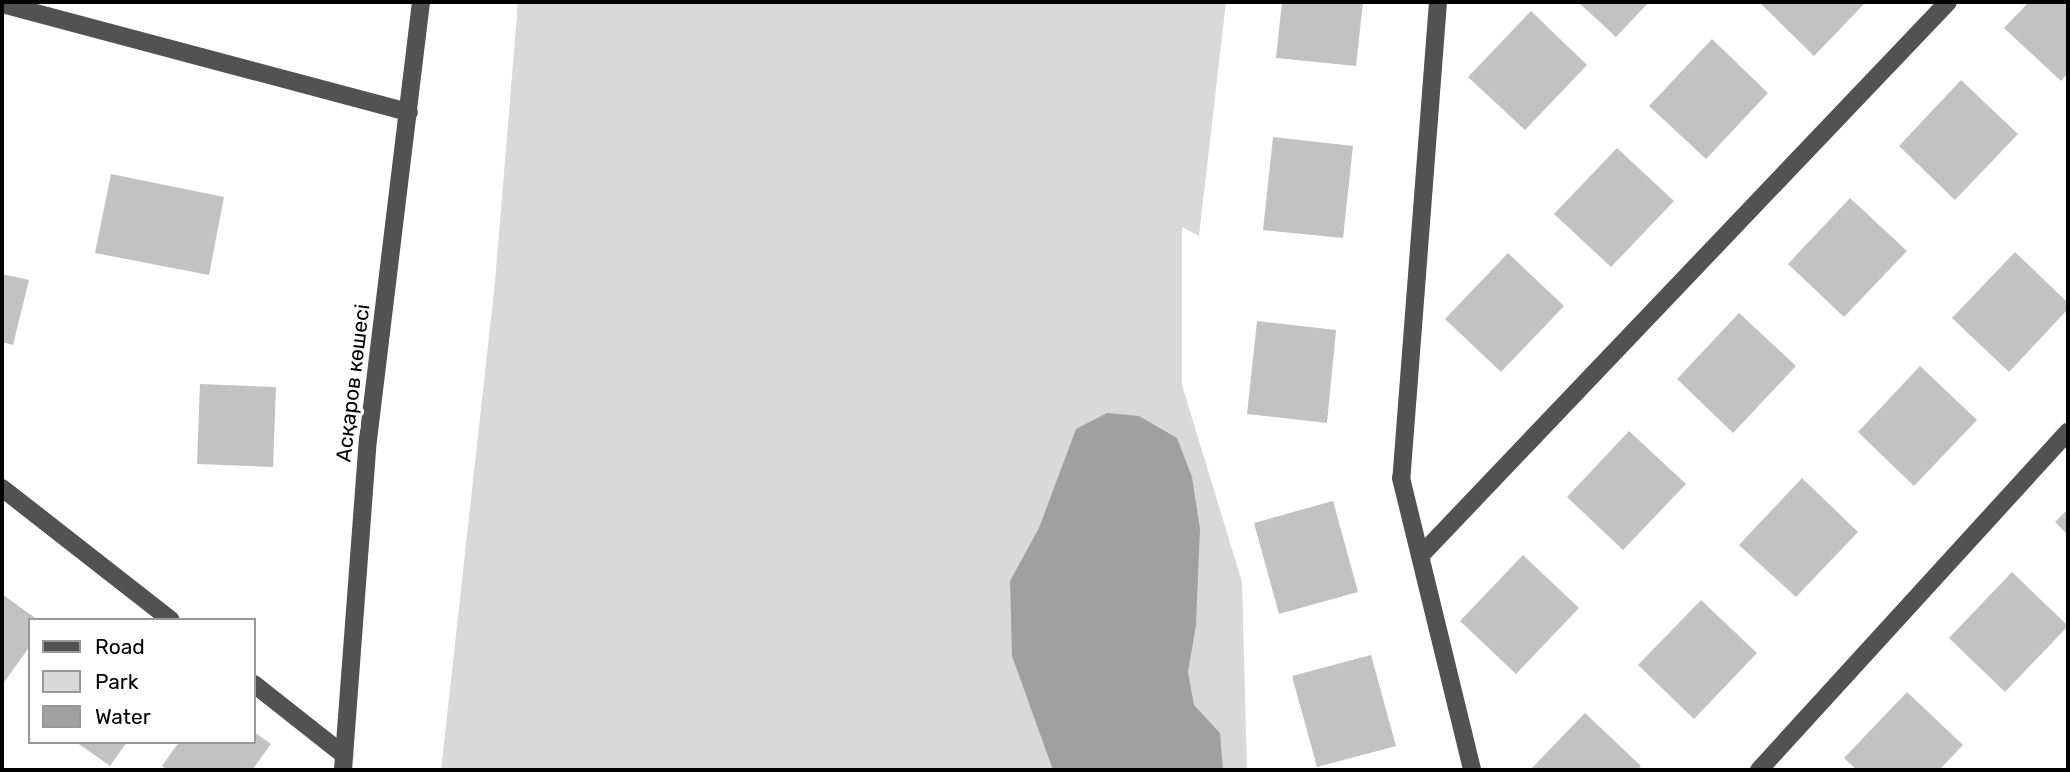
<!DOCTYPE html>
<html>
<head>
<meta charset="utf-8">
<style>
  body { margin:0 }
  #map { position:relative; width:2070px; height:772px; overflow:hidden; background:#fff; font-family:Rubik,sans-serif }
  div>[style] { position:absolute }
  .green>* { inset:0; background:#d9d9d9 }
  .water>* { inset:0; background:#a0a0a0 }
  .building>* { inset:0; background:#c2c2c2 }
  .minor>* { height:18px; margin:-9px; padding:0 9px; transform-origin:9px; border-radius:9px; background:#525252 }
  span { translate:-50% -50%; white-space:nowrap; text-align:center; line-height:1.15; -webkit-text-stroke:7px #fff; paint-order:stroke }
  .street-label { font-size:21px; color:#000 }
  .frame { position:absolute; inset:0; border:4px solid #000; pointer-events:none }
  .legend { position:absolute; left:28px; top:618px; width:228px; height:126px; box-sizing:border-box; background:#fff; border:2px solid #999; margin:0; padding:9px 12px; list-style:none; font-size:21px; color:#000 }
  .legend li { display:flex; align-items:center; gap:14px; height:35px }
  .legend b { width:35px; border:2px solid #999 }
</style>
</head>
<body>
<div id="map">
  <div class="green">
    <i style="clip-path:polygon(518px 2px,1226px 2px,1199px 236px,1182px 227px,1182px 385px,1242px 582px,1247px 770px,441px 770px,495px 282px)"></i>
  </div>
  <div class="water">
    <i style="clip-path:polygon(1107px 413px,1139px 416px,1177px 438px,1192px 477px,1200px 529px,1196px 625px,1188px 672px,1194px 705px,1220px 733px,1223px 770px,1053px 770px,1012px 656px,1010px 581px,1039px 528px,1076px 429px)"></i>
  </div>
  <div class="building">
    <i style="clip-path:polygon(1282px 2px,1363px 2px,1356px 66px,1276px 58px)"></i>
    <i style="clip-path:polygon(1578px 2px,1649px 2px,1616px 37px)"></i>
    <i style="clip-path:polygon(1759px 2px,1866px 2px,1814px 56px)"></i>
    <i style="clip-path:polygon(2029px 2px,2068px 2px,2068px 73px,2061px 81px,2004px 28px)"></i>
    <i style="clip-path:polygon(1531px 11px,1587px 65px,1525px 130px,1468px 77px)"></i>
    <i style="clip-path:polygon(1712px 39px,1768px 93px,1706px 159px,1649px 106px)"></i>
    <i style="clip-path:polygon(1961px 80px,2018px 134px,1955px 200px,1899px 146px)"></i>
    <i style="clip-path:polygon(1273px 137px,1353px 146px,1343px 238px,1263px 230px)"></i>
    <i style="clip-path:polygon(1617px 148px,1674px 201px,1611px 267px,1554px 214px)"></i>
    <i style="clip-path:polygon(111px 174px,224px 197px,209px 275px,95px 253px)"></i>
    <i style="clip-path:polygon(1850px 198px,1907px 251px,1844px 317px,1788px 264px)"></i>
    <i style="clip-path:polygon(2015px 252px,2068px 303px,2068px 309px,2009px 372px,1952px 318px)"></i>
    <i style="clip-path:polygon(1508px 253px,1564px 306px,1501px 372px,1445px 319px)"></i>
    <i style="clip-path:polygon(2px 274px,29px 280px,13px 345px,2px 342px)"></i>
    <i style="clip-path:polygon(1739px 313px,1796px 366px,1733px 433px,1677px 379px)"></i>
    <i style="clip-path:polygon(1257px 321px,1336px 330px,1327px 423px,1247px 414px)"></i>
    <i style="clip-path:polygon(1920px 366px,1977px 420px,1914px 486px,1858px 432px)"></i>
    <i style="clip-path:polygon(200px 384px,276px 387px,273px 467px,197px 464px)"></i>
    <i style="clip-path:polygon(1629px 431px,1686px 484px,1623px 550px,1567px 497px)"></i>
    <i style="clip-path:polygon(1802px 478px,1858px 532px,1796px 597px,1739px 545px)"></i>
    <i style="clip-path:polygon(1333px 501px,1358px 592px,1279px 614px,1254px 523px)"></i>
    <i style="clip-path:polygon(2068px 509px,2068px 535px,2055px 522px)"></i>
    <i style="clip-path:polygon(1523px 555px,1579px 608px,1516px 674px,1460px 621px)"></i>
    <i style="clip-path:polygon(2012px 572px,2068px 626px,2005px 692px,1949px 638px)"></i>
    <i style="clip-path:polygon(2px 594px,38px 620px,30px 620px,30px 646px,2px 685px)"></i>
    <i style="clip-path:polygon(1701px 600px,1757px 653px,1694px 719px,1638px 665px)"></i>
    <i style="clip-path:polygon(1371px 655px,1396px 746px,1317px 767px,1292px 676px)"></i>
    <i style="clip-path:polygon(1907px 692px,1963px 745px,1939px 770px,1857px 770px,1844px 758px)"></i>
    <i style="clip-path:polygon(1585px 713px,1641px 766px,1637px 770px,1530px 770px)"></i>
    <i style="clip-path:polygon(254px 732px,271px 744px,252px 770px,168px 770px,162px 766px,179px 742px,254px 742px)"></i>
    <i style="clip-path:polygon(76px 742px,127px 742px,110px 766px)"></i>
  </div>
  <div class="minor">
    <i style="left:1438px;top:2px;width:477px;rotate:94.4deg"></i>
    <i style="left:1401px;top:478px;width:301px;rotate:76.3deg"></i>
    <i style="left:2px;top:4px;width:421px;rotate:14.9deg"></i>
    <i style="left:2px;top:488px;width:214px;rotate:38deg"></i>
    <i style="left:1421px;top:555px;width:764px;rotate:-46.38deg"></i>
    <i style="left:254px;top:684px;width:115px;rotate:38.3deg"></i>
    <i style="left:343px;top:770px;width:331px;rotate:-85.7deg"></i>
    <i style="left:368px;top:440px;width:441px;rotate:-83.1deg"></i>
    <i style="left:1759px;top:770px;width:458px;rotate:-47.6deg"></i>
  </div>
  <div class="street-label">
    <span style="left:353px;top:383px;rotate:-83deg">Асқаров көшесі</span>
  </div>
  <div class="frame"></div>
  <ul class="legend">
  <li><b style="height:9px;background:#525252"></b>Road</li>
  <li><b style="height:19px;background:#d9d9d9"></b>Park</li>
  <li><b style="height:19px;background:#a0a0a0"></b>Water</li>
  </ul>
</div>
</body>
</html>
